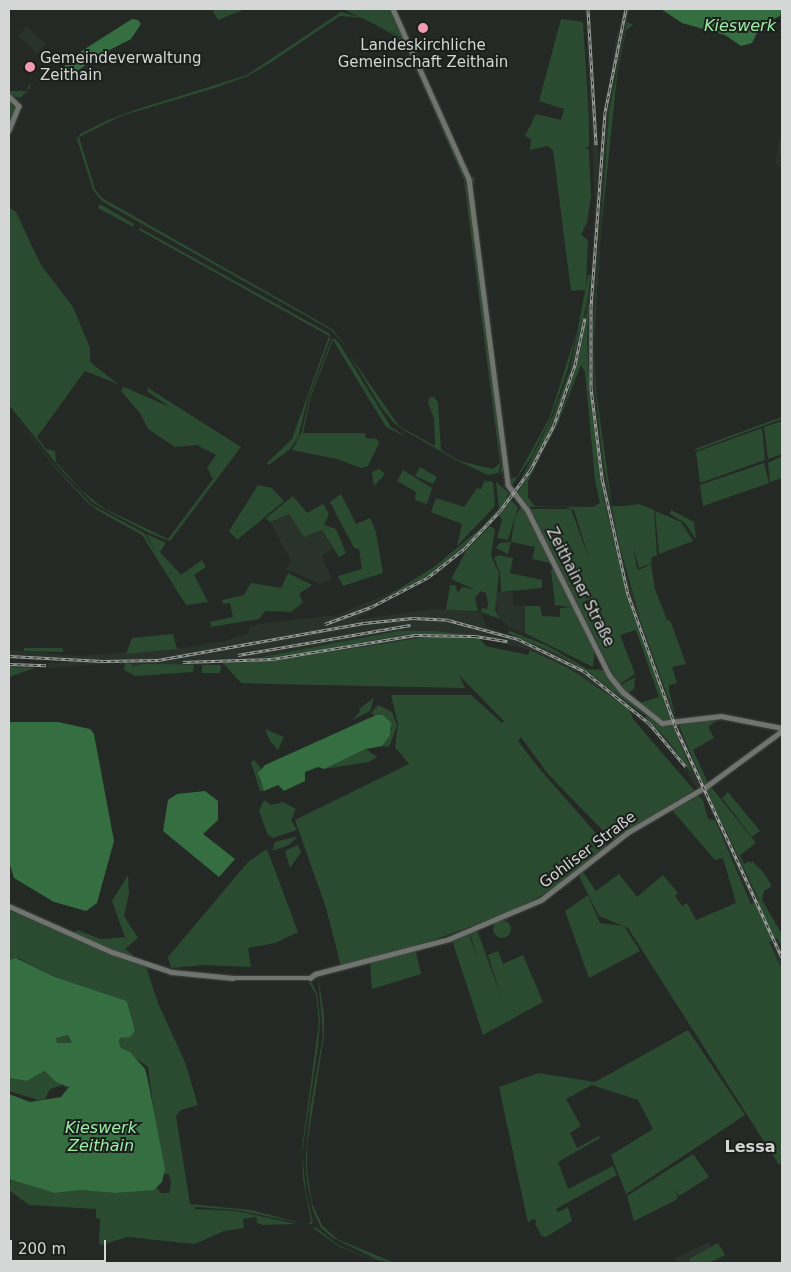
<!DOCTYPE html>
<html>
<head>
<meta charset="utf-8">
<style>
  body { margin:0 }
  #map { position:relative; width:791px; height:1272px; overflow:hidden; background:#252925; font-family:"DejaVu Sans",sans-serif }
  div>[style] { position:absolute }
  .built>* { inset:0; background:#2a332b }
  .green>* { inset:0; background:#2a4b2f }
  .round { border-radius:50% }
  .water>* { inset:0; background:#356e40 }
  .roads { filter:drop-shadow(0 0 1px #414542) drop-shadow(0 0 1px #414542) }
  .secondary>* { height:4.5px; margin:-2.25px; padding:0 2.25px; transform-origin:2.25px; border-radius:2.25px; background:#6f746f }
  .rail>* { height:3px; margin-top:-1.5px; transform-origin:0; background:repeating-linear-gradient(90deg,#1c201c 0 4px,#9a9e9b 0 8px); box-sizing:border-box; border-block:1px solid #9a9e9b }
  .dots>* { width:14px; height:14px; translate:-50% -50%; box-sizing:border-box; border:2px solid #1c201c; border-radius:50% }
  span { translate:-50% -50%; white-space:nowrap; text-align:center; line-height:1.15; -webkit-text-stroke:4px #1c201c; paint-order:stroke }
  .poi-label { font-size:15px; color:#d4d7d5 }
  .left { translate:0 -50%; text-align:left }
  .street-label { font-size:15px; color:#d4d7d5 }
  .water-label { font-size:16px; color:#9beda7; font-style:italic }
  .neighbourhood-label { font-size:16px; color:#d4d7d5; font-weight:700 }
  .frame { position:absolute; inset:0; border:10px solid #d4d7d5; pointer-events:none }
  .scale { position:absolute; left:10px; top:1240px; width:96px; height:22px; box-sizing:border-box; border:2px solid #d4d7d5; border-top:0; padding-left:6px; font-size:15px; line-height:18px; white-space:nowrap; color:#d4d7d5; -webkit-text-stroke:4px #1c201c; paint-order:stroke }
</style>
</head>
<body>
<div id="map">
  <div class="built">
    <i style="clip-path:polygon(evenodd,585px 9px,590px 9px,599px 163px,615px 43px,624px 9px,630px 9px,609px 112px,594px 326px,596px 405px,610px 501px,629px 583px,676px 719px,708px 793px,782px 947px,782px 969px,708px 805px,673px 751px,614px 696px,530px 650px,479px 638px,431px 636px,256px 662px,132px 667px,132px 664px,115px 663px,48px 668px,47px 663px,70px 662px,9px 658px,9px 650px,80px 656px,182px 648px,225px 641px,249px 633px,249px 627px,266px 623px,337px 615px,425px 578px,483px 529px,515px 491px,546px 438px,568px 383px,587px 301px,591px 275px,595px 199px,585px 9px,590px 303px,587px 341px,590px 393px,605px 506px,631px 607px,693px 773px,662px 733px,606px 685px,559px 655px,486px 626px,481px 612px,435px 609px,354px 620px,439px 573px,481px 536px,517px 493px,542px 454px,561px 412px,576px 370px,590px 303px,585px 9px,399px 631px,420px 631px,449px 633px,410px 634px,288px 656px,259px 657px,399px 631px)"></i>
    <i style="clip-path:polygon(27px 27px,46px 44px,37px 53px,18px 36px)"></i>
    <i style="clip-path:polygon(782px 127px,782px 168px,775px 164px)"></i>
    <i style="clip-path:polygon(289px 514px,304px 537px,322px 530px,333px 549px,322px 556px,332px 579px,321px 584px,286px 569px,291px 561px,270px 522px)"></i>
    <i style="clip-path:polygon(495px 592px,513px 592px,513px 606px,525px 606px,525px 633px,509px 627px,498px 616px)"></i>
    <i style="clip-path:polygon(709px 1242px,712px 1247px,689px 1259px,691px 1263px,677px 1263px,675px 1258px)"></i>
  </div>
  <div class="green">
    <i style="clip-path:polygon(212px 9px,245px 9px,218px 20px)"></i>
    <i style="clip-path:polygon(343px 9px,390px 9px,408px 47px,398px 35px)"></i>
    <i style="clip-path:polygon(341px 12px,364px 18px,379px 25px,398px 36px,404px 42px,407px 49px,464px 175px,467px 191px,480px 282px,469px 191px,463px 169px,467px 179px,504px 470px,500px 475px,502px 463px,495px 400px,501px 463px,498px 473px,488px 475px,456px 460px,402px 429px,394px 423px,381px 407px,349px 354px,399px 426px,435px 446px,434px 418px,428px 403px,429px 398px,434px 397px,438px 403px,441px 450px,460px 461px,484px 467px,493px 469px,500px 463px,464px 180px,407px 49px,397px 37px,364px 18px,340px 16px,270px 63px,248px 76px,218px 87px,121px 116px,79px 137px,95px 189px,102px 198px,332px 329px,349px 350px,331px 330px,112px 207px,101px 200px,93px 190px,77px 139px,80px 134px,108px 120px,138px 109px,247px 75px)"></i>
    <i style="clip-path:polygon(561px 19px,583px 22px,589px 118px,589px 147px,585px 148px,589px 150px,591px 196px,587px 222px,581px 235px,588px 240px,586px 284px,585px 290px,571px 291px,553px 150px,547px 146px,530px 150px,531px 139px,525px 136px,536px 114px,561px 120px,564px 109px,539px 101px)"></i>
    <i style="clip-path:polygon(627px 22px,633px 25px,626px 30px,617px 76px,601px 231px,594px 341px,596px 390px,612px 506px,625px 506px,626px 512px,625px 506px,639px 504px,654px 510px,657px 555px,651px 558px,652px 563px,639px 568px,633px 546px,637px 568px,639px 570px,651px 564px,655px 589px,667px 620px,663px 622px,670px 620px,686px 664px,672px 667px,677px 683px,669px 685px,669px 691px,676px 719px,641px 622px,619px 544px,603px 460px,595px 390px,594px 326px,609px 112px)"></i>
    <i style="clip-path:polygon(30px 82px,30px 88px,20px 98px,9px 94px,9px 91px,27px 91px)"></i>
    <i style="clip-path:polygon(9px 98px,17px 107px,9px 127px)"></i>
    <i style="clip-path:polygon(475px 177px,473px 188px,510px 479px,517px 477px,550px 417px,577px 330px,568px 369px,551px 418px,530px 459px,512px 485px,509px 483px,471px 178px)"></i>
    <i style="clip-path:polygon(100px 204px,134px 224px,133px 227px,98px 208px)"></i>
    <i style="clip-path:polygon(9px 207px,16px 212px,41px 265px,73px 307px,90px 348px,90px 362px,118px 384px,85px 371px,37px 437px,46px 449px,55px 451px,56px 462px,80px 489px,103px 508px,168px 539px,213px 479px,207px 468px,216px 455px,197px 445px,175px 447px,148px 429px,140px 413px,121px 391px,124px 387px,170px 407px,147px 391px,148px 388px,241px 447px,170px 541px,147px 532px,100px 507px,91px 501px,63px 472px,9px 405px)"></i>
    <i style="clip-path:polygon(140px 228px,330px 334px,330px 339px,308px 398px,298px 437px,290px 449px,269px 465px,267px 463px,292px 439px,329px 336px,139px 230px)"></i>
    <i style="clip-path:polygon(588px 275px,591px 275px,587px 301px,568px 383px,546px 438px,515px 491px,552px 418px,570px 370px)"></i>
    <i style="clip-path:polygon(evenodd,589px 302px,587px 341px,590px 393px,604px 500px,627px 594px,672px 721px,659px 719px,639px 703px,659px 697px,636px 630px,620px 635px,635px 674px,620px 684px,616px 680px,530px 509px,571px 509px,589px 558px,574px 510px,563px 506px,529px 507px,517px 493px,542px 454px,566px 400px,579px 357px,589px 302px,581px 365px,585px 372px,595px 480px,600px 503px,593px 507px,535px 506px,528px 498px,528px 481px,559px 421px,581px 365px)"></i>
    <i style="clip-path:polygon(332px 339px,335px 339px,339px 343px,391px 427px,408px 438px,386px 427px,333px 340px,311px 396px,303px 433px,365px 433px,366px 438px,377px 439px,379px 443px,368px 466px,361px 468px,337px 459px,292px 450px,302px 431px,310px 396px)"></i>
    <i style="clip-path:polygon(9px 409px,60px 472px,92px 505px,144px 533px,157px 554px,146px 534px,166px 543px,160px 552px,181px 575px,202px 560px,206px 567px,194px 575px,208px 602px,186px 605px,142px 535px,97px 510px,86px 501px,59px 472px)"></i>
    <i style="clip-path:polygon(782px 417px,782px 419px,695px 451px,695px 449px)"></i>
    <i style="clip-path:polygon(782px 421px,782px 454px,768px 459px,764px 427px)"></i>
    <i style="clip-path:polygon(762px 428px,765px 460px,700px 483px,696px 452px)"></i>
    <i style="clip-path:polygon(782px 456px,782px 478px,770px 482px,768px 463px)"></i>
    <i style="clip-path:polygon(764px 463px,769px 483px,703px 506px,700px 485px)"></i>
    <i style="clip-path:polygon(420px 467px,437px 477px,433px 484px,415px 476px)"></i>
    <i style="clip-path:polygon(379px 469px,385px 474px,374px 486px,372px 472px)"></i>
    <i style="clip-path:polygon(403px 470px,432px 488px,427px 504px,415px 500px,416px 492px,397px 481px)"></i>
    <i style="clip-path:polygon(480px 479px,493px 482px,495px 506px,457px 546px,462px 524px,431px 512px,436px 498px,464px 507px,477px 488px,481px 489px,484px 482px,489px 482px)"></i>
    <i style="clip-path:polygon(496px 482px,509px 493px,506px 498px,512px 495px,475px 538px,425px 578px,381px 600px,434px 567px,482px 527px,499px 508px)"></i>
    <i style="clip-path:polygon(258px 485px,272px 488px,284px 501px,237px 540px,229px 531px)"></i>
    <i style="clip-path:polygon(341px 494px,356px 524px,370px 518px,376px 532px,383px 573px,343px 586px,338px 576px,362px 569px,359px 549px,354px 548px,330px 502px)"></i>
    <i style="clip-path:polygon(293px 496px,307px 513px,323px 504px,329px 514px,324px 525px,336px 529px,346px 553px,339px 557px,322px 530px,304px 537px,289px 514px,270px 522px,266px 518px)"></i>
    <i style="clip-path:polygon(511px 500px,518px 507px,508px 540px,497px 538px,502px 520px,499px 516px)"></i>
    <i style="clip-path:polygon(521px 506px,526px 512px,551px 563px,532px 559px,535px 547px,511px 542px,508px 554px,496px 548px,500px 543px,511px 542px,515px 517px)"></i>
    <i style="clip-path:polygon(671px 510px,694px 522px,696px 539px,685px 523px,670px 514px)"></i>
    <i style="clip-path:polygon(655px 511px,681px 522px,693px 541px,659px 554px)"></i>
    <i style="clip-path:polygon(490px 526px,495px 529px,491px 556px,499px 573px,495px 610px,500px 619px,481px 612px,482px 608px,487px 609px,488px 603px,486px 593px,481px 591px,475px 597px,478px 611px,446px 610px,450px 585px,455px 585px,458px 593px,462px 587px,476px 590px,451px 579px,466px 551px)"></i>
    <i style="clip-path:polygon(498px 555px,513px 558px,510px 573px,542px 580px,542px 588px,501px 592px,500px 573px,494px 558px)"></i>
    <i style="clip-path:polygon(551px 569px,555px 569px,595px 650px,593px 667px,525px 633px,525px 606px,540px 606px,542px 616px,560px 617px,560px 608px,571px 607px,555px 605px)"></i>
    <i style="clip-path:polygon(288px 573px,312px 585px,299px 594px,303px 602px,291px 612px,265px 611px,259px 619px,211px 627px,210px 622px,233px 617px,230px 603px,223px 604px,222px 600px,244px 595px,251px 583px,281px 588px)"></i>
    <i style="clip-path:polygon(399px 631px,436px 631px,459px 634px,409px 634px,288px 656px,256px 658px)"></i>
    <i style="clip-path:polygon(510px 631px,548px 646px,587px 669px,604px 670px,617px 688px,644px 715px,593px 676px,559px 655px,507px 633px)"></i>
    <i style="clip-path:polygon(173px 634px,177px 649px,126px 654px,132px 638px)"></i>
    <i style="clip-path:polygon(431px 636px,479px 638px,486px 646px,528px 655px,530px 650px,568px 668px,629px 708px,633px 719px,694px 790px,613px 841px,548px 774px,521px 737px,518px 741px,538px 767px,607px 846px,567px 880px,520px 908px,415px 947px,341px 966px,326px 908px,295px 820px,409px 764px,395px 747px,398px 725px,391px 695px,471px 695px,502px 723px,504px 721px,459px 675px,465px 688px,270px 684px,241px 683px,223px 663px,270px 661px)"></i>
    <i style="clip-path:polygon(24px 648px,63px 648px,63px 652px,24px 651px)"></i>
    <i style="clip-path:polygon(125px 663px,132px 664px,132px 667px,142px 664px,221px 665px,220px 673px,202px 673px,202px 665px,194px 665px,193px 672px,135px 676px,124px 670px)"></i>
    <i style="clip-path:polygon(9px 666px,13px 667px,35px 668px,9px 677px)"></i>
    <i style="clip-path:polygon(635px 677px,634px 689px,628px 693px,621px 685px)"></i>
    <i style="clip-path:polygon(374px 698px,370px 711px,352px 720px,360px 712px,359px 709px)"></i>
    <i style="clip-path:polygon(378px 705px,392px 712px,397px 726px,389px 747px,382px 746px,392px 728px,371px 713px)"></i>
    <i style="clip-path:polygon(647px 716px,660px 725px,673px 726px,694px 776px,666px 738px,645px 718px)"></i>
    <i style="clip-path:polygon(720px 718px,708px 727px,714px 738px,693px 750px,708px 783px,704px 785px,679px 725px)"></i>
    <i style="clip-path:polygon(265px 729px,284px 737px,278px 750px,270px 741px)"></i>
    <i style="clip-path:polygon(366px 749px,377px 757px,369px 762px,324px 769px)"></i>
    <i style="clip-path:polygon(254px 760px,261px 768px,259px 778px,264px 791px,260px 791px,251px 762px)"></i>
    <i style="clip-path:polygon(712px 788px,756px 843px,740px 855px,744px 864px,750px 861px,752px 864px,752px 861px,763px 872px,772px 886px,764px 891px,762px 900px,782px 934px,782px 947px,777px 938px,769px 942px,782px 969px,782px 1162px,779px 1165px,628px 928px,599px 916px,579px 876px,583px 872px,596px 891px,619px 874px,637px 897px,663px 875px,678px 893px,675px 896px,682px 906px,687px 903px,696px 920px,736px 903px,723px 858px,715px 860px,671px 809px,697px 794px,703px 800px,708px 819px,715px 820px,751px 904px,759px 900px,706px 789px)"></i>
    <i style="clip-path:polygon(728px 792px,760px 831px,752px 837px,722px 798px)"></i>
    <i style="clip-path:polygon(264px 800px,271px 805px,283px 802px,296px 809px,291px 820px,297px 830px,273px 838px,268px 835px,259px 811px)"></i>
    <i style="clip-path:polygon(298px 836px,289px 845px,272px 851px,275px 842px)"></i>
    <i style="clip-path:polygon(298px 845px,301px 852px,290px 868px,285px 851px)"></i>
    <i style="clip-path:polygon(267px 849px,298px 932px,275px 943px,248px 948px,251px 967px,203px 965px,171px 968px,168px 957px,248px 862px)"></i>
    <i style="clip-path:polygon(128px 875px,129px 894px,124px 916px,138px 938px,125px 949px,132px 954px,131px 961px,146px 967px,158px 1003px,185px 1062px,198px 1105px,181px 1110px,176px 1116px,190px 1204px,251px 1210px,304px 1224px,237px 1210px,195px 1207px,195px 1209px,237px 1211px,296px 1224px,263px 1225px,257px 1223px,256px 1217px,243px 1219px,244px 1228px,224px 1231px,195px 1244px,127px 1237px,102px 1245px,99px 1244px,100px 1219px,96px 1218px,96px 1209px,29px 1205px,9px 1190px,11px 1179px,56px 1193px,81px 1190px,116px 1193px,157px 1188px,161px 1193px,169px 1193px,171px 1183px,169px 1174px,164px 1174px,158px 1145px,148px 1067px,121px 1048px,119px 1042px,120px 1038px,135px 1031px,127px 1001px,55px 977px,18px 958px,9px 960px,9px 910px,71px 937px,77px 930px,101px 939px,125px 937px,112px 901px)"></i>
    <i style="clip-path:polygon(588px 895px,600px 923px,624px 926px,640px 951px,589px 978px,565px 911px)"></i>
    <i class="round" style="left:493px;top:920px;width:18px;height:18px"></i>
    <i style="clip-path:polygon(477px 930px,501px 996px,488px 955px,498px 951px,503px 964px,523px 955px,543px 1002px,483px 1035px,452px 940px,469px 934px,477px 958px,470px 933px)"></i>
    <i style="clip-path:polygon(415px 949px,421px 974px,372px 989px,370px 963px)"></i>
    <i style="clip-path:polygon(318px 975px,324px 1015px,324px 1036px,307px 1146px,307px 1170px,312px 1203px,322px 1225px,337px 1239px,395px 1263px,378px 1260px,333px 1238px,321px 1228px,313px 1211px,307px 1181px,306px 1170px,306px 1154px,310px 1110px,323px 1035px)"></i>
    <i style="clip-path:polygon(308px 981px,312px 983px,317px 993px,320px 1020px,318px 1047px,302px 1153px,306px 1192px,313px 1222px,311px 1224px,308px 1224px,311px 1221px,303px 1179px,302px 1148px,319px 1022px,316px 994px)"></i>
    <i style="clip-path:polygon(688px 1030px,745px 1115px,626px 1194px,611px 1155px,653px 1129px,638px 1100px,592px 1085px,566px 1099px,581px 1126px,570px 1133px,577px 1148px,599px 1136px,600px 1138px,558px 1162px,568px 1189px,613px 1166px,617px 1175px,556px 1209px,558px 1212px,568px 1207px,572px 1221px,546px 1237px,542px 1236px,535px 1224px,537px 1220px,532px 1219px,528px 1223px,499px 1087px,539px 1073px,595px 1082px)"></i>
    <i style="clip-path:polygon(68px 1035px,72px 1043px,57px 1043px,56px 1038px)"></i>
    <i style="clip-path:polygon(46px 1071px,58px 1082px,67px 1083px,66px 1089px,64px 1085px,50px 1089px,45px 1099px,38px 1100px,9px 1091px,9px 1078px,27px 1081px)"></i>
    <i style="clip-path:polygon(693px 1154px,709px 1177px,679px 1196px,674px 1190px,678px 1197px,676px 1200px,634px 1221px,627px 1196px)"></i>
    <i style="clip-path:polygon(312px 1227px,317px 1228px,338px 1245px,380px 1263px,338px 1246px)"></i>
    <i style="clip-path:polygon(718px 1243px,725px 1255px,709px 1263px,691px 1263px,689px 1259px)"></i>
  </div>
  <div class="water">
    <i style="clip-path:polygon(661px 9px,782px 9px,780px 16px,761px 25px,752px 43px,741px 46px,725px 35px,682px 23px)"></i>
    <i style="clip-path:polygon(132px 19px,138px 20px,141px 24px,131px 39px,94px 58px,69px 78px,58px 78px,62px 68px,80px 52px)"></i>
    <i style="clip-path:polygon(376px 715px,383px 715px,391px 723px,390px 735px,382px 746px,366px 749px,324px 769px,318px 767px,305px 772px,305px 781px,284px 791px,278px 785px,264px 791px,258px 773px,265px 765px)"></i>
    <i style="clip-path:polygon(9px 722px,58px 722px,90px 729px,94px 734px,114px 841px,97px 903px,86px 911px,54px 902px,14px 878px,9px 862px)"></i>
    <i style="clip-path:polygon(205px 791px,218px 801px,218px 820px,203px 834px,235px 859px,219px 877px,163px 831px,168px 800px,177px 794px)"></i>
    <i style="clip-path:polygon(evenodd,16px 958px,55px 977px,127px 1001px,135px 1031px,130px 1037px,120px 1038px,119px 1042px,121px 1048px,130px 1052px,145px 1069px,147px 1076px,165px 1169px,162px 1182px,154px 1190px,115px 1193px,81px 1190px,55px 1193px,9px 1179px,9px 1094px,30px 1102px,61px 1097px,69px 1087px,56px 1082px,45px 1071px,27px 1081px,9px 1078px,9px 960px,16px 958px,68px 1035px,72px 1043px,57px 1043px,56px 1038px,68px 1035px)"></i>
  </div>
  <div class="roads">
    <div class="secondary">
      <i style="left:393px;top:9px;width:186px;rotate:65.9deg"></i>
      <i style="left:469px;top:179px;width:308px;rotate:82.7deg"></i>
      <i style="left:508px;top:485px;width:31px;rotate:52deg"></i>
      <i style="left:527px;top:509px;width:186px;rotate:63.6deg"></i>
      <i style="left:610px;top:676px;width:21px;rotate:51deg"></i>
      <i style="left:623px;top:692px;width:50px;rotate:38.5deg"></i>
      <i style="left:662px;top:723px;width:59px;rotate:-6.8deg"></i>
      <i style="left:721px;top:716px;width:62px;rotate:11.1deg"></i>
      <i style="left:9px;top:96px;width:14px;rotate:45deg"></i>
      <i style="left:19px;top:106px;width:27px;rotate:112deg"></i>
      <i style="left:9px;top:906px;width:113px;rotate:24.1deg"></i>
      <i style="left:112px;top:952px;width:63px;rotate:18.4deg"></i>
      <i style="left:172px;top:972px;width:61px;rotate:5.6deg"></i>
      <i style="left:233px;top:978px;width:77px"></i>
      <i style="left:310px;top:978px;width:6px;rotate:-39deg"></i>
      <i style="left:315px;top:974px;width:138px;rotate:-14.6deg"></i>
      <i style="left:449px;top:939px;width:100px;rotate:-23deg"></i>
      <i style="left:541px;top:900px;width:109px;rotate:-37.9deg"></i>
      <i style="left:627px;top:833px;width:93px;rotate:-30.4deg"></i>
      <i style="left:707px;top:786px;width:93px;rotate:-36.3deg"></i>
    </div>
  </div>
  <div class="rail">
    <i style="left:588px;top:9px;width:136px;rotate:86.6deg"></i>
    <i style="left:626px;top:9px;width:105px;rotate:101.5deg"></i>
    <i style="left:605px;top:112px;width:194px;rotate:94.1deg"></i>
    <i style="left:591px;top:305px;width:83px;rotate:90deg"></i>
    <i style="left:591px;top:388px;width:91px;rotate:83deg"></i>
    <i style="left:602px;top:478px;width:119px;rotate:77.4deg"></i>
    <i style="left:628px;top:594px;width:142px;rotate:70.3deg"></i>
    <i style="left:676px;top:728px;width:252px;rotate:65.2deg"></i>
    <i style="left:325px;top:624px;width:49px;rotate:-20.3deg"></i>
    <i style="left:371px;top:607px;width:63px;rotate:-27.4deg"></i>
    <i style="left:427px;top:578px;width:47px;rotate:-38.1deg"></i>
    <i style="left:464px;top:549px;width:52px;rotate:-46.5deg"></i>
    <i style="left:500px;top:511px;width:52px;rotate:-53.6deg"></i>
    <i style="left:531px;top:469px;width:50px;rotate:-62.4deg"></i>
    <i style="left:554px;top:425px;width:64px;rotate:-70.7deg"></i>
    <i style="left:575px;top:365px;width:48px;rotate:-78deg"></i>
    <i style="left:238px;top:655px;width:175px;rotate:-9.9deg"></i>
    <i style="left:9px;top:656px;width:94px;rotate:3deg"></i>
    <i style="left:103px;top:661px;width:55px;rotate:-1deg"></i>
    <i style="left:158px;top:660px;width:209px;rotate:-10.2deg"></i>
    <i style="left:364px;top:623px;width:49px;rotate:-5.8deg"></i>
    <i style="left:413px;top:618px;width:35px;rotate:3deg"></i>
    <i style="left:448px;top:620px;width:73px;rotate:15.2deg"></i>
    <i style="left:518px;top:639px;width:73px;rotate:25.9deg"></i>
    <i style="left:584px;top:671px;width:83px;rotate:38.7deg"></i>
    <i style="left:649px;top:723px;width:57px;rotate:49.9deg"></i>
    <i style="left:183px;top:662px;width:89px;rotate:-1.9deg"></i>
    <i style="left:272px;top:659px;width:145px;rotate:-9.5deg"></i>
    <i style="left:415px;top:635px;width:60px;rotate:1deg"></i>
    <i style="left:475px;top:636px;width:33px;rotate:9deg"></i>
    <i style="left:9px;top:664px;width:37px;rotate:2deg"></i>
  </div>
  <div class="dots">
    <i style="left:423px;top:28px;background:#f09ab7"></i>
    <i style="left:30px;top:67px;background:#f09ab7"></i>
  </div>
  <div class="poi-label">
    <span style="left:423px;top:54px">Landeskirchliche<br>Gemeinschaft Zeithain</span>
    <span class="left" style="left:40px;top:67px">Gemeindeverwaltung<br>Zeithain</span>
  </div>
  <div class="street-label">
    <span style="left:580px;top:587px;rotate:63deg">Zeithainer Straße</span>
    <span style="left:588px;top:850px;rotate:-37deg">Gohliser Straße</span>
  </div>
  <div class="water-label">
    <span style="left:740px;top:26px">Kieswerk</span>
    <span style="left:101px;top:1137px">Kieswerk<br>Zeithain</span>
  </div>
  <div class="neighbourhood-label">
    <span style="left:750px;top:1147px">Lessa</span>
  </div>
  <div class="frame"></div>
  <div class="scale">200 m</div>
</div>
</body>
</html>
